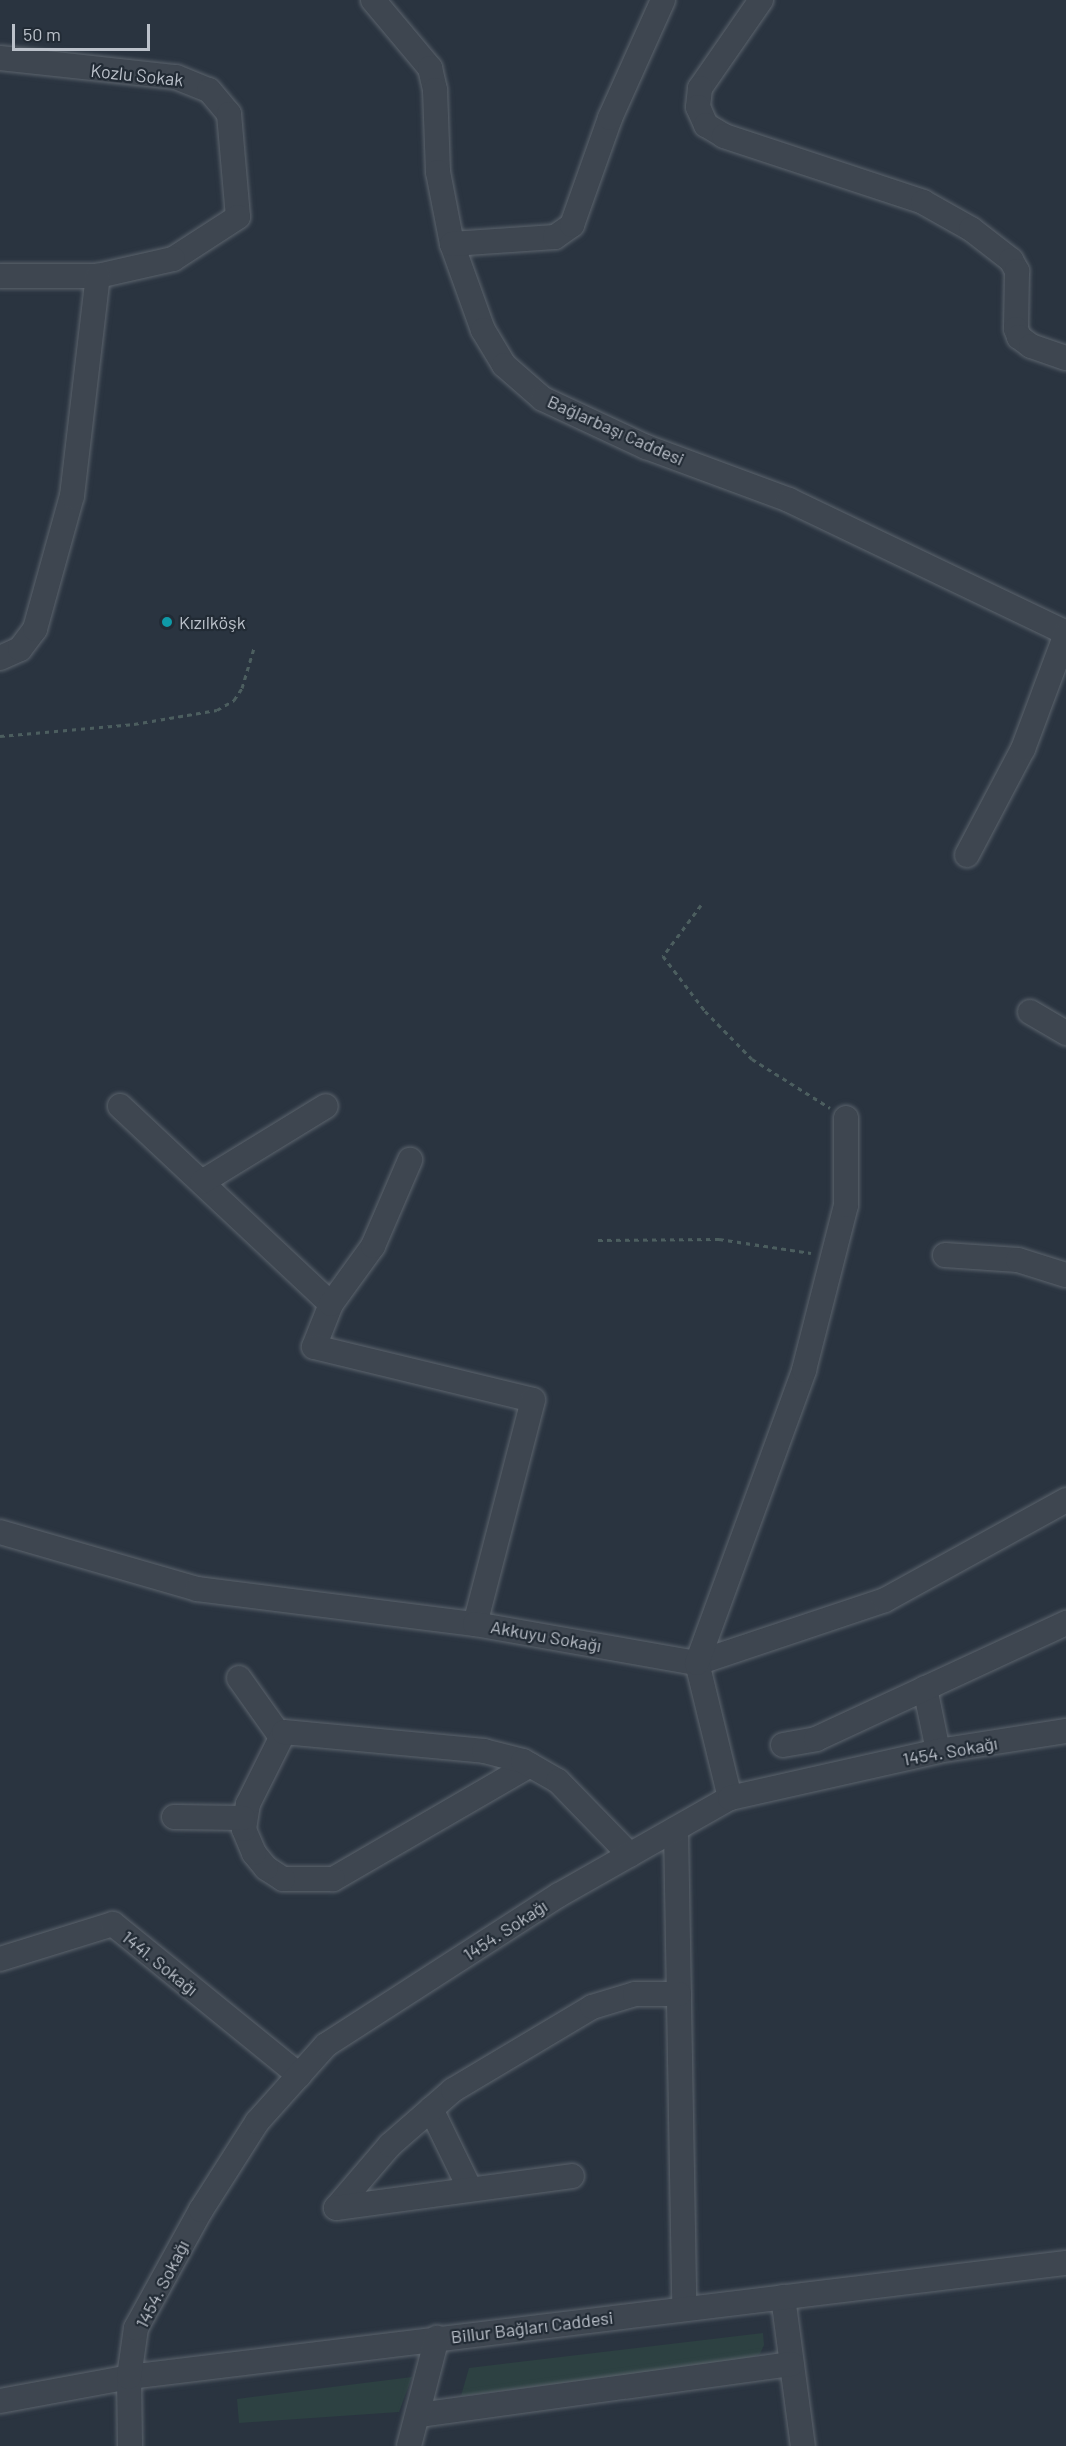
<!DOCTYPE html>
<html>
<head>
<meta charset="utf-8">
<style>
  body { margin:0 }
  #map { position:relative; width:1066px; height:2446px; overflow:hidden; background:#2a3440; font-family:Barlow,sans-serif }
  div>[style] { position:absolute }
  .green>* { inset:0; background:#2d4142 }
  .path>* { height:3px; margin-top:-1.5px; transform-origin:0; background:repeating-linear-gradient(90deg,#4c5e5f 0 4.5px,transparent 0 9px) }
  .roads { filter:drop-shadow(0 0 2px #5c646d) drop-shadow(0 0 2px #5c646d) }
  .minor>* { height:24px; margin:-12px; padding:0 12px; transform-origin:12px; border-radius:12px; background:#3e4650 }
  .dots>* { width:16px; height:16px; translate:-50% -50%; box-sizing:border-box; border:3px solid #222b35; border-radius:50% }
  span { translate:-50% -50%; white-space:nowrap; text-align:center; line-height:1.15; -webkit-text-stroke:4.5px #222b35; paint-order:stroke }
  .street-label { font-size:18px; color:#bbc1ca }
  .poi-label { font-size:18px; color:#bbc1ca }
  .left { translate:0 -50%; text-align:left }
  .scale { position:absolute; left:12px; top:24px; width:138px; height:27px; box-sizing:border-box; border:3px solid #bbc1ca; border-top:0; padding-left:8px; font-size:18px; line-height:21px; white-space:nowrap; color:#bbc1ca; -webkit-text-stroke:4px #222b35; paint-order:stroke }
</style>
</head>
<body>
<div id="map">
  <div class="green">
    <i style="clip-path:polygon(763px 2333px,764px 2345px,760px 2354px,744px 2360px,461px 2396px,469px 2368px)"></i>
    <i style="clip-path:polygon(412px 2377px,399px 2412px,239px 2423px,237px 2399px)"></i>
  </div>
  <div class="path">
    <i style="left:0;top:736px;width:135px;rotate:-5.1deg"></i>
    <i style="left:134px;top:724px;width:84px;rotate:-9.6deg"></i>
    <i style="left:217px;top:710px;width:20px;rotate:-30deg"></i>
    <i style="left:234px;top:700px;width:14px;rotate:-56deg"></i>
    <i style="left:242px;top:688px;width:42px;rotate:-73.3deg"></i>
    <i style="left:701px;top:905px;width:64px;rotate:126.7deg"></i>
    <i style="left:663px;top:956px;width:69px;rotate:52.6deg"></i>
    <i style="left:705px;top:1011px;width:67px;rotate:45.6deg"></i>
    <i style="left:752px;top:1059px;width:92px;rotate:32.1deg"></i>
    <i style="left:598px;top:1240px;width:121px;rotate:-0.5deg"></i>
    <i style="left:719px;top:1239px;width:93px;rotate:8.7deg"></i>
  </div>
  <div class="roads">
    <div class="minor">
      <i style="left:373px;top:0;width:89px;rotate:50deg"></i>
      <i style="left:430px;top:68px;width:23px;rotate:77deg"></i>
      <i style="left:435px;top:90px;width:82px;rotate:87.9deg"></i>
      <i style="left:438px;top:172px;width:73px;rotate:79deg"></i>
      <i style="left:452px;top:244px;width:91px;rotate:70.2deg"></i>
      <i style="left:483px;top:330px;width:41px;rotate:59deg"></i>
      <i style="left:504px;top:365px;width:52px;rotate:41.1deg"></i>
      <i style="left:543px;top:399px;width:114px;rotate:25deg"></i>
      <i style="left:646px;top:447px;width:153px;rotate:20.3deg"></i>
      <i style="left:789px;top:500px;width:307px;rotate:25.6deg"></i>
      <i style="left:761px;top:0;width:107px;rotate:124.7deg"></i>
      <i style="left:700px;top:88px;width:19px;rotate:96deg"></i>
      <i style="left:698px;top:107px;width:20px;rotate:66deg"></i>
      <i style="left:706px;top:125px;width:21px;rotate:31deg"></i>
      <i style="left:724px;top:136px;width:210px;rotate:18.3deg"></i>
      <i style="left:923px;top:202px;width:55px;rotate:29.4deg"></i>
      <i style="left:971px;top:229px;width:51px;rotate:37.8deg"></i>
      <i style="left:1011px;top:260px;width:13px;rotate:61deg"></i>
      <i style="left:1017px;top:271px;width:58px;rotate:91deg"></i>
      <i style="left:1016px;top:329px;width:9px;rotate:69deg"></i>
      <i style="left:1019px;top:337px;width:15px;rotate:37deg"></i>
      <i style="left:1031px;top:346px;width:37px;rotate:19deg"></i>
      <i style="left:0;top:58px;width:177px;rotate:6.2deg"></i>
      <i style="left:176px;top:77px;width:35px;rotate:22deg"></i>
      <i style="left:209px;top:90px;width:31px;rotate:50deg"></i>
      <i style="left:229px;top:114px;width:103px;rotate:85deg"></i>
      <i style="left:238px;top:217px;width:77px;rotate:147.1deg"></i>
      <i style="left:173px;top:259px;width:77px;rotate:167.2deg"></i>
      <i style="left:98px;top:276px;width:98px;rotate:180deg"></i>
      <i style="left:452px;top:244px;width:103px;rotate:-3.9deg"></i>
      <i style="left:555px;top:237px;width:21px;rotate:-35deg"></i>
      <i style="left:572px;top:225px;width:114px;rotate:-70.4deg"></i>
      <i style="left:610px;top:118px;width:129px;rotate:-65.8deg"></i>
      <i style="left:0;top:658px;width:22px;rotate:-24deg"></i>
      <i style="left:20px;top:649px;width:25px;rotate:-53deg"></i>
      <i style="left:35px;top:629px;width:138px;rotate:-74.5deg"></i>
      <i style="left:72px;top:496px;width:222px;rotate:-83.3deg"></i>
      <i style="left:967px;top:855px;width:120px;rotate:-62.2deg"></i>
      <i style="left:1023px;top:749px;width:123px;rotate:-69.5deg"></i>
      <i style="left:1030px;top:1012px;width:42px;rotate:30.3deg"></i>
      <i style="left:120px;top:1106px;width:289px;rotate:43.2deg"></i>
      <i style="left:331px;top:1304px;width:46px;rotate:111.6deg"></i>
      <i style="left:314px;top:1347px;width:225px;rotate:13.6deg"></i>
      <i style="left:533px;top:1400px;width:231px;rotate:104.5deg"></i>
      <i style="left:202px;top:1182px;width:145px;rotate:-31.5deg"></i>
      <i style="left:945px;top:1255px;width:73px;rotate:3.9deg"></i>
      <i style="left:1018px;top:1260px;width:50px;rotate:17.4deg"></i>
      <i style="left:331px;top:1304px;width:72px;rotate:-54.1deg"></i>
      <i style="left:373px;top:1246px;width:94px;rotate:-66.7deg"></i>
      <i style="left:0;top:1532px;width:205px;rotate:16.1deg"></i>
      <i style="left:197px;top:1589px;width:280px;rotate:7.2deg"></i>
      <i style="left:475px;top:1624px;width:225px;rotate:10deg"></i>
      <i style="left:697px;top:1663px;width:198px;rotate:-18.5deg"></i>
      <i style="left:885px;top:1600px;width:207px;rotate:-28.9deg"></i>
      <i style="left:239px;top:1678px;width:72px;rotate:54.6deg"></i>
      <i style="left:925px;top:1688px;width:64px;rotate:78.3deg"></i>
      <i style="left:783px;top:1745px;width:34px;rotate:-10deg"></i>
      <i style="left:816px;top:1739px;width:276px;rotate:-24.9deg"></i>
      <i style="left:530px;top:1765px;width:228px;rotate:149.9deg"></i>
      <i style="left:333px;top:1879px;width:50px;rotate:180deg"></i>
      <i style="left:283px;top:1879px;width:20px;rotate:-147deg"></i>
      <i style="left:266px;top:1868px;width:19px;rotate:-129deg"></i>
      <i style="left:254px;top:1853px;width:26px;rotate:-113deg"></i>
      <i style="left:244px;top:1829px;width:25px;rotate:-81deg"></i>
      <i style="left:248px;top:1804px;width:80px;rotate:-63.4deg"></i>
      <i style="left:284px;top:1732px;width:201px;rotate:5.4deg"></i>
      <i style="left:484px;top:1751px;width:40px;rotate:14.4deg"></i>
      <i style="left:523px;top:1761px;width:40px;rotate:29.7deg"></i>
      <i style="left:558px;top:1781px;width:103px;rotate:45.8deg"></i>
      <i style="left:730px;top:1798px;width:139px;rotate:-103.7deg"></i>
      <i style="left:697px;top:1663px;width:312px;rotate:-69.9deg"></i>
      <i style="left:804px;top:1370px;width:170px;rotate:-75.7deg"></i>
      <i style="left:846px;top:1205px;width:87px;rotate:-90deg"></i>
      <i style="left:174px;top:1817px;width:69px;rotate:0.8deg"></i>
      <i style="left:676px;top:1829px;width:480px;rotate:89deg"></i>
      <i style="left:0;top:1959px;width:118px;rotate:-17.2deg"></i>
      <i style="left:113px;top:1924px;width:240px;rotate:39.1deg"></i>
      <i style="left:431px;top:2109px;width:87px;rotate:64deg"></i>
      <i style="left:336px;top:2208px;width:83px;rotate:-49.4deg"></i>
      <i style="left:390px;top:2145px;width:84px;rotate:-41.1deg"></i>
      <i style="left:453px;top:2090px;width:162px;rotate:-30.8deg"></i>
      <i style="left:592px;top:2007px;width:45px;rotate:-16.8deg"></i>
      <i style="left:635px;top:1994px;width:44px"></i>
      <i style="left:336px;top:2208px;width:238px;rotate:-7.7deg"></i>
      <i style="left:783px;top:2297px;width:150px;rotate:82.4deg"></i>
      <i style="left:0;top:2401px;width:131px;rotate:-10.5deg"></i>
      <i style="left:129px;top:2377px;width:944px;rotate:-6.94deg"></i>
      <i style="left:419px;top:2415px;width:376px;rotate:-7.8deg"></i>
      <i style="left:130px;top:2446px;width:69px;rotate:-90.8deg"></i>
      <i style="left:129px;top:2377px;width:49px;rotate:-81.9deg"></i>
      <i style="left:136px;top:2328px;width:135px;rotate:-61.2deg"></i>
      <i style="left:201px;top:2210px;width:104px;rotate:-57.5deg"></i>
      <i style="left:257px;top:2122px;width:103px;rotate:-48.1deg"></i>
      <i style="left:326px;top:2045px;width:277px;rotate:-32.8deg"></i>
      <i style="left:559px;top:1895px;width:197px;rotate:-29.6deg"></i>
      <i style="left:730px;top:1798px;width:213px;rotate:-12.7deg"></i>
      <i style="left:938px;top:1751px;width:130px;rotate:-8.9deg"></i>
      <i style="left:409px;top:2446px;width:112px;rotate:-75.5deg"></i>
    </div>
  </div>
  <div class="dots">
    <i style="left:167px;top:622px;background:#0f9aa8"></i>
  </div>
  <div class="street-label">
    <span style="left:137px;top:75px;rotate:6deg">Kozlu Sokak</span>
    <span style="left:616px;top:430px;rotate:24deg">Bağlarbaşı Caddesi</span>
    <span style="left:546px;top:1636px;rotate:10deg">Akkuyu Sokağı</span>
    <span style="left:950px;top:1751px;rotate:-10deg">1454. Sokağı</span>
    <span style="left:505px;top:1930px;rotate:-33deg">1454. Sokağı</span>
    <span style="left:160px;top:1963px;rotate:39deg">1441. Sokağı</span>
    <span style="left:162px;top:2284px;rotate:-63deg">1454. Sokağı</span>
    <span style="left:532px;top:2327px;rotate:-7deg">Billur Bağları Caddesi</span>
  </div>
  <div class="poi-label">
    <span class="left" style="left:179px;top:622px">Kızılköşk</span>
  </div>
  <div class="scale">50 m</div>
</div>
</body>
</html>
